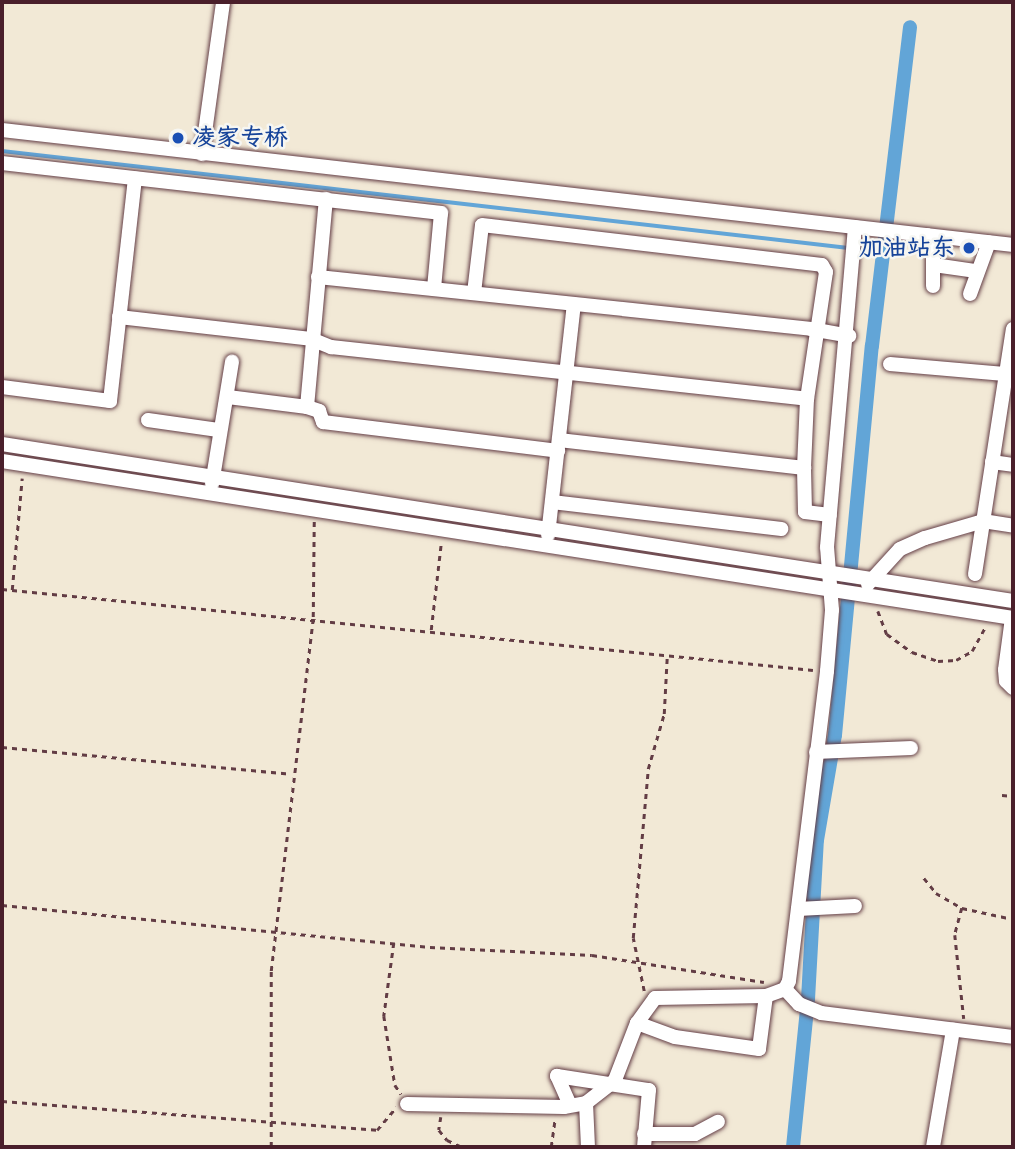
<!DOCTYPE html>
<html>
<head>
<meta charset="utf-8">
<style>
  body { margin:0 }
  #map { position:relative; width:1015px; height:1149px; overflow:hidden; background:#f2e9d6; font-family:Sriracha,"LXGW WenKai TC",sans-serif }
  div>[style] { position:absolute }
  .stream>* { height:3.5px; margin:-1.75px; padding:0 1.75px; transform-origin:1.75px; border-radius:1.75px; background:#62a5d7 }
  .canal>* { height:14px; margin:-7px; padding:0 7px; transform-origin:7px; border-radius:7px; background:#62a5d7 }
  .path>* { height:2.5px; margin-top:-1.25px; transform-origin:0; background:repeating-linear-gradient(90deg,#633d45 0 5px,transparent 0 10px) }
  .roads { filter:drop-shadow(0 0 2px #633d45) drop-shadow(0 0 2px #633d45) }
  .minor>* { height:14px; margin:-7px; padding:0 7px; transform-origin:7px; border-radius:7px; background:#fff }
  .dots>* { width:19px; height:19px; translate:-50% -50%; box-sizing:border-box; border:4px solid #f6f6f2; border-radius:50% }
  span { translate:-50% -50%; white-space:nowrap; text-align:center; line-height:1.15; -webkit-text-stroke:5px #f6f6f2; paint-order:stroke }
  .transit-label { font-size:24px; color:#164399; font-weight:700 }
  .left { translate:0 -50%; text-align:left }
  .right { translate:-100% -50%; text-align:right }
  .frame { position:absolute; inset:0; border:4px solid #4a1f2b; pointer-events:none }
</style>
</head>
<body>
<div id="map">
  <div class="stream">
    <i style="left:2px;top:151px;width:854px;rotate:6.53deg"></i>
    <i style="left:858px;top:249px;width:25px;rotate:7deg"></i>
  </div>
  <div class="canal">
    <i style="left:793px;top:1147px;width:149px;rotate:-84.2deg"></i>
    <i style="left:808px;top:999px;width:159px;rotate:-86.8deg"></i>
    <i style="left:817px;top:840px;width:107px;rotate:-80.3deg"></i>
    <i style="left:835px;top:735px;width:391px;rotate:-84.6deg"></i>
    <i style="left:872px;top:346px;width:321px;rotate:-83.2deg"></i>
  </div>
  <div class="path">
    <i style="left:2px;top:589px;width:815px;rotate:5.7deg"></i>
    <i style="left:12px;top:590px;width:112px;rotate:-84.9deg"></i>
    <i style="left:878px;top:611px;width:25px;rotate:69deg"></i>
    <i style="left:887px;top:634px;width:31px;rotate:36deg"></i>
    <i style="left:912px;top:652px;width:28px;rotate:19deg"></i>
    <i style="left:938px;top:661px;width:18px;rotate:-3deg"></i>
    <i style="left:956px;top:660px;width:18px;rotate:-29deg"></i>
    <i style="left:972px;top:651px;width:26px;rotate:-61deg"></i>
    <i style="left:431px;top:630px;width:88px;rotate:-83.4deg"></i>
    <i style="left:2px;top:747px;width:290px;rotate:5.3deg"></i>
    <i style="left:1002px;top:795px;width:11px;rotate:5deg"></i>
    <i style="left:924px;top:878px;width:19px;rotate:51deg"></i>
    <i style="left:936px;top:893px;width:30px;rotate:30deg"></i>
    <i style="left:962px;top:908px;width:52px;rotate:12.2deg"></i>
    <i style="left:2px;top:905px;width:430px;rotate:5.6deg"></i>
    <i style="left:430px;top:947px;width:162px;rotate:2.8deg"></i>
    <i style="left:592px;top:955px;width:174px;rotate:8.9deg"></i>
    <i style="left:962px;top:908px;width:28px;rotate:105deg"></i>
    <i style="left:955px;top:935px;width:84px;rotate:83.9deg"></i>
    <i style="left:394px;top:943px;width:74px;rotate:97.8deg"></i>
    <i style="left:384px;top:1016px;width:70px;rotate:80.9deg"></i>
    <i style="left:395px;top:1085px;width:11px;rotate:56deg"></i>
    <i style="left:644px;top:991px;width:54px;rotate:-101.7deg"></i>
    <i style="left:633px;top:938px;width:170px;rotate:-84.9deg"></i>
    <i style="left:648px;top:769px;width:57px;rotate:-73.8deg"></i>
    <i style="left:664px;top:714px;width:58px;rotate:-87deg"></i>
    <i style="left:2px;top:1101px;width:376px;rotate:4.4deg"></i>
    <i style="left:377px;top:1130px;width:30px;rotate:-50deg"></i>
    <i style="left:441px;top:1117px;width:13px;rotate:99deg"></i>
    <i style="left:439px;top:1130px;width:13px;rotate:51deg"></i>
    <i style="left:447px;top:1140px;width:17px;rotate:25deg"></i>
    <i style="left:271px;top:1147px;width:176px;rotate:-90deg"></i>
    <i style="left:271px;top:971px;width:356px;rotate:-83.2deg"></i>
    <i style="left:313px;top:617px;width:96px;rotate:-89.4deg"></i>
    <i style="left:551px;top:1147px;width:28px;rotate:-82deg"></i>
  </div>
  <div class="roads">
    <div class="minor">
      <i style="left:2px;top:130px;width:1018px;rotate:6.49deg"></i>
      <i style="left:202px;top:154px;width:153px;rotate:-82.1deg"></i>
      <i style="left:2px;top:163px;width:442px;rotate:6.5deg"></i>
      <i style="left:441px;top:213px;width:76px;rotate:95.3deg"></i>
      <i style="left:927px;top:235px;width:17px;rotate:69deg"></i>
      <i style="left:933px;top:251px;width:35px;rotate:90deg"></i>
      <i style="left:934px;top:265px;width:41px;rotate:8.3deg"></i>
      <i style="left:318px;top:277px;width:496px;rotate:6deg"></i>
      <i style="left:811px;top:329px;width:39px;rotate:10deg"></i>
      <i style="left:474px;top:293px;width:68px;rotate:-83.3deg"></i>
      <i style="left:482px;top:225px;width:342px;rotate:6.7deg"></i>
      <i style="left:822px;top:265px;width:8px;rotate:60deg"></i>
      <i style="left:826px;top:272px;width:128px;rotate:98.5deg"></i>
      <i style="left:807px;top:399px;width:69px;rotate:92.5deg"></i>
      <i style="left:804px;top:468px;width:44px;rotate:88.7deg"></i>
      <i style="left:805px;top:512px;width:25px;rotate:7deg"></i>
      <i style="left:970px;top:294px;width:55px;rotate:-69.9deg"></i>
      <i style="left:119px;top:317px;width:193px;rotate:6.5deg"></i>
      <i style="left:311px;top:339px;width:22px;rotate:22deg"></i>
      <i style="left:331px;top:347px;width:479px;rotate:6.2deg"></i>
      <i style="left:890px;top:364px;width:115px;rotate:5deg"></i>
      <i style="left:2px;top:387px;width:109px;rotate:7.4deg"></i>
      <i style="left:110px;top:401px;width:224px;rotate:-83.6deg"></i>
      <i style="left:228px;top:397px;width:80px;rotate:7.2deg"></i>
      <i style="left:307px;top:407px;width:13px;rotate:18deg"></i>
      <i style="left:319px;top:411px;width:12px;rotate:70deg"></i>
      <i style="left:323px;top:422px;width:237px;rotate:7deg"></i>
      <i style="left:307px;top:407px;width:209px;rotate:-84.8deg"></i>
      <i style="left:148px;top:420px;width:71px;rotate:8.1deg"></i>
      <i style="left:559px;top:440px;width:247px;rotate:6.5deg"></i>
      <i style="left:2px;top:444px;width:1023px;rotate:8.83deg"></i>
      <i style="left:2px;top:461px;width:1023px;rotate:8.83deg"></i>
      <i style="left:992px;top:462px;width:21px;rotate:8deg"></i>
      <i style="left:212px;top:484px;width:124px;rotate:-80.7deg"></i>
      <i style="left:552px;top:502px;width:231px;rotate:6.7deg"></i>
      <i style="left:548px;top:535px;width:232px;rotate:-83.6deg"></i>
      <i style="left:975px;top:574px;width:248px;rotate:-81.2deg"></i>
      <i style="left:868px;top:584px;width:47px;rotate:-47.6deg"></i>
      <i style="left:900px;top:549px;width:27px;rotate:-24deg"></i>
      <i style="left:925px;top:538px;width:60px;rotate:-16.3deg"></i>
      <i style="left:983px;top:521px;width:30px;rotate:9deg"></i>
      <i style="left:1012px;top:618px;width:52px;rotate:97.7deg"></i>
      <i style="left:1005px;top:670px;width:11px;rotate:85deg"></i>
      <i style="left:1006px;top:681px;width:10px;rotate:45deg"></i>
      <i style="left:816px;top:752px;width:95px;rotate:-2.4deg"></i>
      <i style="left:798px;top:909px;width:57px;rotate:-3deg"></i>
      <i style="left:785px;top:989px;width:21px;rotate:47deg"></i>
      <i style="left:799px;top:1004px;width:24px;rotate:22deg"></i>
      <i style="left:821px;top:1013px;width:193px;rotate:7.1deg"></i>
      <i style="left:637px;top:1023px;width:40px;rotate:20.2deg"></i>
      <i style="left:675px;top:1037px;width:85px;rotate:8.1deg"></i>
      <i style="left:759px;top:1049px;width:53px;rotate:-82.5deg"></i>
      <i style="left:586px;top:1103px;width:44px;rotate:87.4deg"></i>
      <i style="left:407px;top:1104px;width:157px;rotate:1.1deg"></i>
      <i style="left:564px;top:1107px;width:22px;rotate:-10deg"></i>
      <i style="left:586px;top:1103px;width:37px;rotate:-38deg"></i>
      <i style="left:615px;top:1080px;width:61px;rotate:-68.9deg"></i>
      <i style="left:637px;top:1023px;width:31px;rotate:-54deg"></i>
      <i style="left:655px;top:998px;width:111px;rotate:-1deg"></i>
      <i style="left:766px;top:996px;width:20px;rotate:-20deg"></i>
      <i style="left:785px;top:989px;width:9px;rotate:-63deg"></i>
      <i style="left:789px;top:981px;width:312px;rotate:-83deg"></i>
      <i style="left:827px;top:671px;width:61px;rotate:-85.3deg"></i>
      <i style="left:832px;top:610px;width:63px;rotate:-94.5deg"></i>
      <i style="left:827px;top:547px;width:321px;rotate:-85deg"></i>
      <i style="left:570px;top:1105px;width:32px;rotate:-114deg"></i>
      <i style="left:557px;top:1076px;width:93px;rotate:8.7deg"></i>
      <i style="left:649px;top:1090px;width:57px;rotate:95deg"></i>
      <i style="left:644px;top:1134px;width:51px"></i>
      <i style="left:695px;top:1134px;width:26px;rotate:-28deg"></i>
      <i style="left:933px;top:1147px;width:119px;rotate:-80.3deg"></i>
    </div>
  </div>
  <div class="dots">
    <i style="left:178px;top:138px;background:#1a4fb4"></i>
    <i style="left:969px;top:248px;background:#1a4fb4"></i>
  </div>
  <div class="transit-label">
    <span class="left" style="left:192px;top:138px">凌家专桥</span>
    <span class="right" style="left:955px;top:248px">加油站东</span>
  </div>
  <div class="frame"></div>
</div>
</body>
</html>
